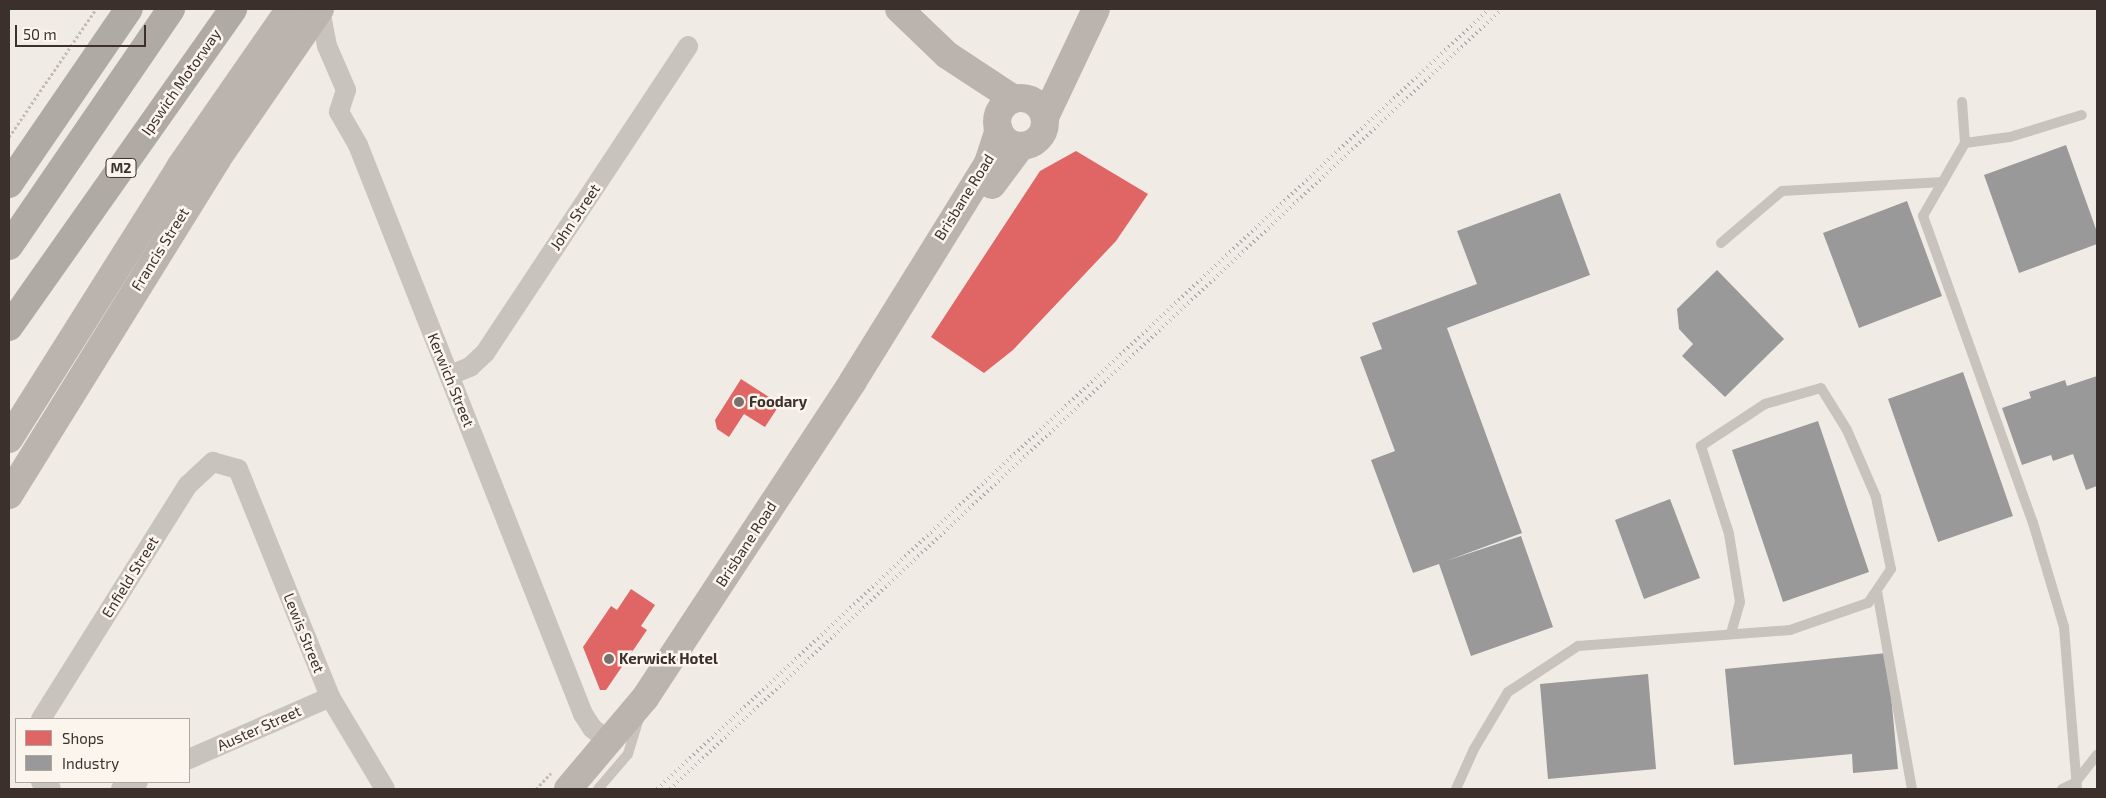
<!DOCTYPE html>
<html>
<head>
<meta charset="utf-8">
<style>
  body { margin:0 }
  #map { position:relative; width:2106px; height:798px; overflow:hidden; background:#f0ebe5; font-family:"Exo 2",sans-serif }
  div>[style] { position:absolute }
  .shops>* { inset:0; background:#e06666 }
  .industry>* { inset:0; background:#999 }
  .path>* { height:3px; margin-top:-1.5px; transform-origin:0; background:repeating-linear-gradient(90deg,#c2bbb6 0 2.5px,transparent 0 5px) }
  .lane>* { height:10px; margin:-5px; padding:0 5px; transform-origin:5px; border-radius:5px; background:#c9c3be }
  .street>* { height:20px; margin:-10px; padding:0 10px; transform-origin:10px; border-radius:10px; background:#c9c3be }
  .secondary>* { height:28px; margin:-14px; padding:0 14px; transform-origin:14px; border-radius:14px; background:#bab3ae }
  .secondary>.ring { margin:-14px; padding:0; box-sizing:content-box; background:none; border:28px solid #bab3ae; border-radius:50% }
  .highway>* { height:28px; margin:-14px; padding:0 14px; transform-origin:14px; border-radius:14px; background:#afaaa4 }
  .rail>* { height:4px; margin-top:-2px; transform-origin:0; background:repeating-linear-gradient(90deg,#b1aca8 0 1px,transparent 0 5px) }
  .dots>* { width:14px; height:14px; translate:-50% -50%; box-sizing:border-box; border:2px solid #fbf5ee; border-radius:50% }
  span { translate:-50% -50%; white-space:nowrap; text-align:center; line-height:1.15; -webkit-text-stroke:5px #fbf5ee; paint-order:stroke }
  .shield-label span { padding:1px 4px; background:#fbf5ee; border:1px solid; border-radius:4px; -webkit-text-stroke-width:0 }
  .shield-label { font-size:14px; color:#3b302b; font-weight:700 }
  .street-label { font-size:15px; color:#3b302b }
  .poi-label { font-size:15px; color:#3b302b; font-weight:700 }
  .left { translate:0 -50%; text-align:left }
  .frame { position:absolute; inset:0; border:10px solid #3b302b; pointer-events:none }
  .legend { position:absolute; left:15px; top:718px; width:175px; height:65px; box-sizing:border-box; background:#fbf5ee; border:1px solid #aea6a0; margin:0; padding:6px 9px; list-style:none; font-size:15px; color:#3b302b }
  .legend li { display:flex; align-items:center; gap:10px; height:25px }
  .legend b { width:25px; border:1px solid #aea6a0 }
  .scale { position:absolute; left:15px; top:25px; width:131px; height:22px; box-sizing:border-box; border:2px solid #3b302b; border-top:0; padding-left:6px; font-size:15px; line-height:18px; white-space:nowrap; color:#3b302b; -webkit-text-stroke:4px #fbf5ee; paint-order:stroke }
</style>
</head>
<body>
<div id="map">
  <div class="shops">
    <i style="clip-path:polygon(1076px 151px,1148px 194px,1116px 241px,1013px 350px,984px 373px,931px 337px,1040px 171px)"></i>
    <i style="clip-path:polygon(741px 379px,780px 404px,765px 427px,744px 414px,729px 437px,717px 429px,715px 420px)"></i>
    <i style="clip-path:polygon(631px 589px,655px 605px,641px 626px,647px 630px,606px 690px,600px 690px,583px 647px,611px 606px,617px 610px)"></i>
  </div>
  <div class="industry">
    <i style="clip-path:polygon(2066px 145px,2097px 232px,2097px 244px,2019px 273px,1984px 175px)"></i>
    <i style="clip-path:polygon(1560px 193px,1590px 275px,1447px 328px,1522px 533px,1446px 561px,1521px 536px,1553px 627px,1471px 656px,1439px 564px,1413px 573px,1371px 460px,1395px 451px,1360px 357px,1382px 349px,1372px 323px,1477px 284px,1457px 231px)"></i>
    <i style="clip-path:polygon(1907px 201px,1942px 296px,1859px 328px,1823px 233px)"></i>
    <i style="clip-path:polygon(1717px 270px,1784px 339px,1725px 397px,1682px 356px,1693px 344px,1679px 329px,1677px 309px)"></i>
    <i style="clip-path:polygon(1963px 372px,2013px 516px,1938px 542px,1888px 399px)"></i>
    <i style="clip-path:polygon(2097px 376px,2097px 486px,2086px 490px,2073px 454px,2053px 461px,2051px 455px,2022px 465px,2002px 408px,2031px 398px,2029px 392px,2065px 380px,2067px 386px)"></i>
    <i style="clip-path:polygon(1818px 421px,1869px 572px,1783px 602px,1732px 450px)"></i>
    <i style="clip-path:polygon(1670px 499px,1700px 578px,1644px 599px,1615px 520px)"></i>
    <i style="clip-path:polygon(1887px 653px,1898px 769px,1853px 773px,1852px 754px,1734px 765px,1725px 669px)"></i>
    <i style="clip-path:polygon(1648px 674px,1656px 769px,1548px 779px,1540px 684px)"></i>
  </div>
  <div class="path">
    <i style="left:9px;top:137px;width:155px;rotate:-55.8deg"></i>
    <i style="left:536px;top:789px;width:22px;rotate:-47deg"></i>
  </div>
  <div class="lane">
    <i style="left:1962px;top:102px;width:41px;rotate:85.8deg"></i>
    <i style="left:1965px;top:143px;width:84px;rotate:119.9deg"></i>
    <i style="left:1923px;top:216px;width:326px;rotate:70.3deg"></i>
    <i style="left:2033px;top:523px;width:109px;rotate:73.4deg"></i>
    <i style="left:2064px;top:627px;width:163px;rotate:85.4deg"></i>
    <i style="left:1965px;top:143px;width:45px;rotate:-7.6deg"></i>
    <i style="left:2010px;top:137px;width:75px;rotate:-17deg"></i>
    <i style="left:1721px;top:243px;width:80px;rotate:-40.4deg"></i>
    <i style="left:1782px;top:191px;width:161px;rotate:-3.2deg"></i>
    <i style="left:1877px;top:591px;width:201px;rotate:80deg"></i>
    <i style="left:598px;top:789px;width:46px;rotate:-49.4deg"></i>
    <i style="left:628px;top:754px;width:38px;rotate:-73deg"></i>
    <i style="left:1456px;top:789px;width:44px;rotate:-65.8deg"></i>
    <i style="left:1474px;top:749px;width:66px;rotate:-59.2deg"></i>
    <i style="left:1508px;top:692px;width:84px;rotate:-33.3deg"></i>
    <i style="left:1578px;top:646px;width:213px;rotate:-4.3deg"></i>
    <i style="left:1790px;top:630px;width:83px;rotate:-19.1deg"></i>
    <i style="left:1868px;top:603px;width:41px;rotate:-55.9deg"></i>
    <i style="left:1891px;top:569px;width:74px;rotate:-101.8deg"></i>
    <i style="left:1876px;top:497px;width:73px;rotate:-113.4deg"></i>
    <i style="left:1847px;top:430px;width:49px;rotate:-121.8deg"></i>
    <i style="left:1821px;top:388px;width:58px;rotate:164.1deg"></i>
    <i style="left:1765px;top:404px;width:77px;rotate:146.7deg"></i>
    <i style="left:1701px;top:446px;width:92px;rotate:72.3deg"></i>
    <i style="left:1729px;top:534px;width:69px;rotate:80.8deg"></i>
    <i style="left:1740px;top:602px;width:33px;rotate:106deg"></i>
    <i style="left:2062px;top:789px;width:14px;rotate:-25deg"></i>
    <i style="left:2075px;top:783px;width:36px;rotate:-52deg"></i>
  </div>
  <div class="street">
    <i style="left:320px;top:10px;width:37px;rotate:79deg"></i>
    <i style="left:327px;top:46px;width:48px;rotate:66.6deg"></i>
    <i style="left:346px;top:90px;width:23px;rotate:108deg"></i>
    <i style="left:339px;top:112px;width:38px;rotate:60deg"></i>
    <i style="left:358px;top:145px;width:612px;rotate:68.42deg"></i>
    <i style="left:583px;top:714px;width:17px;rotate:57deg"></i>
    <i style="left:592px;top:728px;width:23px;rotate:38deg"></i>
    <i style="left:450px;top:375px;width:22px;rotate:-22deg"></i>
    <i style="left:470px;top:367px;width:21px;rotate:-43deg"></i>
    <i style="left:485px;top:353px;width:368px;rotate:-56.5deg"></i>
    <i style="left:41px;top:719px;width:276px;rotate:-57.9deg"></i>
    <i style="left:188px;top:485px;width:34px;rotate:-43deg"></i>
    <i style="left:213px;top:462px;width:26px;rotate:16deg"></i>
    <i style="left:238px;top:469px;width:246px;rotate:68deg"></i>
    <i style="left:330px;top:697px;width:107px;rotate:59.1deg"></i>
    <i style="left:189px;top:759px;width:154px;rotate:-23.7deg"></i>
    <i style="left:41px;top:782px;width:12px;rotate:35deg"></i>
    <i style="left:121px;top:789px;width:18px;rotate:-22deg"></i>
  </div>
  <div class="secondary">
    <i style="left:899px;top:9px;width:66px;rotate:43.8deg"></i>
    <i style="left:947px;top:55px;width:80px;rotate:33.3deg"></i>
    <i class="ring" style="left:997px;top:98px;width:20px;height:20px"></i>
    <i style="left:1045px;top:117px;width:119px;rotate:-64.7deg"></i>
    <i style="left:992px;top:185px;width:49px;rotate:-53.4deg"></i>
    <i style="left:9px;top:439px;width:321px;rotate:-57.8deg"></i>
    <i style="left:180px;top:167px;width:193px;rotate:-55.2deg"></i>
    <i style="left:9px;top:495px;width:395px;rotate:-58.2deg"></i>
    <i style="left:217px;top:159px;width:182px;rotate:-55.5deg"></i>
    <i style="left:568px;top:789px;width:119px;rotate:-49.8deg"></i>
    <i style="left:645px;top:698px;width:379px;rotate:-56.7deg"></i>
    <i style="left:853px;top:381px;width:256px;rotate:-58.2deg"></i>
    <i style="left:988px;top:163px;width:35px;rotate:-72deg"></i>
  </div>
  <div class="highway">
    <i style="left:9px;top:184px;width:212px;rotate:-55.6deg"></i>
    <i style="left:9px;top:246px;width:287px;rotate:-55.6deg"></i>
    <i style="left:9px;top:327px;width:389px;rotate:-54.8deg"></i>
  </div>
  <div class="rail">
    <i style="left:657px;top:789px;width:1140px;rotate:-43.15deg"></i>
    <i style="left:670px;top:789px;width:1140px;rotate:-43.15deg"></i>
  </div>
  <div class="dots">
    <i style="left:739px;top:402px;background:#7a716c"></i>
    <i style="left:609px;top:659px;background:#7a716c"></i>
  </div>
  <div class="shield-label">
    <span style="left:121px;top:168px">M2</span>
  </div>
  <div class="street-label">
    <span style="left:181px;top:82px;rotate:-55deg">Ipswich Motorway</span>
    <span style="left:964px;top:197px;rotate:-58deg">Brisbane Road</span>
    <span style="left:575px;top:217px;rotate:-56deg">John Street</span>
    <span style="left:160px;top:249px;rotate:-58deg">Francis Street</span>
    <span style="left:451px;top:380px;rotate:68deg">Kerwich Street</span>
    <span style="left:746px;top:544px;rotate:-57deg">Brisbane Road</span>
    <span style="left:130px;top:577px;rotate:-58deg">Enfield Street</span>
    <span style="left:304px;top:633px;rotate:68deg">Lewis Street</span>
    <span style="left:259px;top:728px;rotate:-24deg">Auster Street</span>
  </div>
  <div class="poi-label">
    <span class="left" style="left:749px;top:402px">Foodary</span>
    <span class="left" style="left:619px;top:659px">Kerwick Hotel</span>
  </div>
  <div class="frame"></div>
  <ul class="legend">
  <li><b style="height:14px;background:#e06666"></b>Shops</li>
  <li><b style="height:14px;background:#999"></b>Industry</li>
  </ul>
  <div class="scale">50 m</div>
</div>
</body>
</html>
